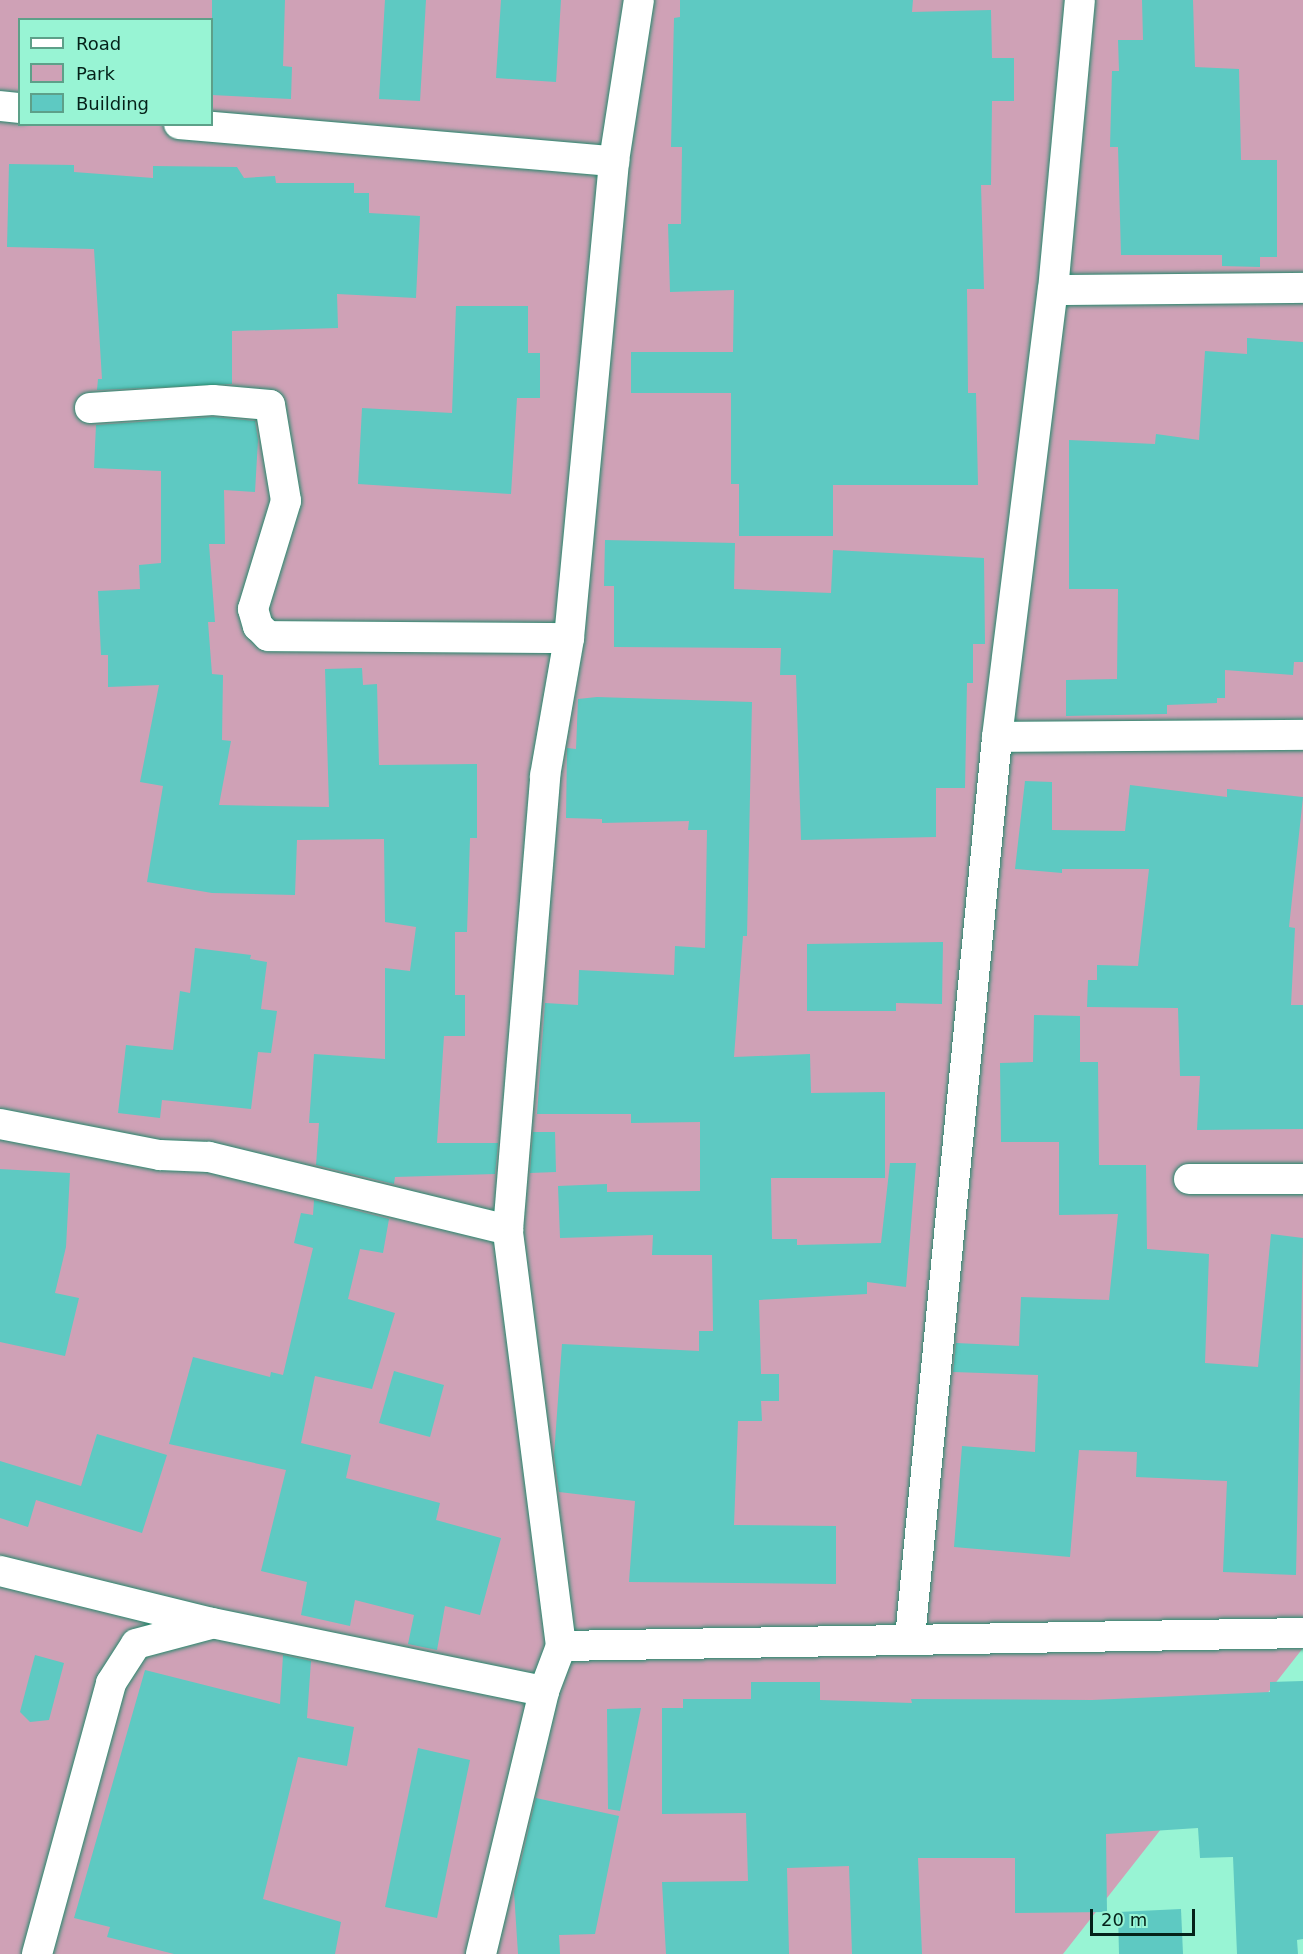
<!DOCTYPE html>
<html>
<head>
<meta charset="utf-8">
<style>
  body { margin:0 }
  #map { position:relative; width:1303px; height:1954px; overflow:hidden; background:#98f4d4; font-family:"DejaVu Sans",sans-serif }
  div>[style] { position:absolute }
  .green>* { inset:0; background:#cfa1b6 }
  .building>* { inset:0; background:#5ec9c2 }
  .roads { filter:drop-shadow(0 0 2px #24876b) drop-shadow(0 0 2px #24876b) }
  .minor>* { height:30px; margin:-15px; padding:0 15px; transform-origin:15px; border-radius:15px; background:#fff }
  span { translate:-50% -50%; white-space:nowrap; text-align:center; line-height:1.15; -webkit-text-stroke:6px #98f4d4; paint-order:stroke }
  .legend { position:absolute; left:18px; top:18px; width:195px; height:108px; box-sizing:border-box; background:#98f4d4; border:2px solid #5da089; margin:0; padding:8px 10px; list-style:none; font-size:18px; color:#042219 }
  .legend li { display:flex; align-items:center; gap:12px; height:30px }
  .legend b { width:30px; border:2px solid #5da089 }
  .scale { position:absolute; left:1090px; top:1909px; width:105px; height:27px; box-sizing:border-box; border:3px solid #042219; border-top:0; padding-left:8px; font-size:18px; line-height:21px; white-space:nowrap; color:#042219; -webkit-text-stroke:4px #98f4d4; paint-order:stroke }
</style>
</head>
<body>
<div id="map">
  <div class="green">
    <i style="clip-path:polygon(evenodd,0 0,1303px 0,1303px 1648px,1063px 1954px,0 1954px,0 0,20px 20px,212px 20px,212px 124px,20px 124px,20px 20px)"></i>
  </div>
  <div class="building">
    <i style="clip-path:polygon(212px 0,285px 0,283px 66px,292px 67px,291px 99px,212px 95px)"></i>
    <i style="clip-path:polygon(385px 0,426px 0,420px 101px,379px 99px)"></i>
    <i style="clip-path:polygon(501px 0,561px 0,556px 82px,496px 78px)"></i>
    <i style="clip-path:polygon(680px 0,913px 0,912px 12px,991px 10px,992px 58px,1014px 58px,1014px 101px,992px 101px,991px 185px,981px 185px,984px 289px,967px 289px,968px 393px,976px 393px,978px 485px,833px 485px,833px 536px,739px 536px,739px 484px,731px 484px,731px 393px,631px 393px,631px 352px,733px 352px,734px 290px,670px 292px,668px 224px,681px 224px,682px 147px,671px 147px,674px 18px,680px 17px)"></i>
    <i style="clip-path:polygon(1142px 0,1193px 0,1195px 67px,1239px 69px,1241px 160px,1277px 160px,1277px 257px,1260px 257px,1260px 267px,1222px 266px,1222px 255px,1121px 255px,1118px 147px,1110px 147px,1112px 71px,1119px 71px,1118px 40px,1143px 40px)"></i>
    <i style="clip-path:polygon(9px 164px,74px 165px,74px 172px,153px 178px,153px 166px,237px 167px,244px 178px,275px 176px,276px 183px,354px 183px,354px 193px,369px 193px,369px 213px,420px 216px,416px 298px,337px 294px,338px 328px,232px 331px,232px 384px,97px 390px,98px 379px,102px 379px,94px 249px,7px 247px)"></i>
    <i style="clip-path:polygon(456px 306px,528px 306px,528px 353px,540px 353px,540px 398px,517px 398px,511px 494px,358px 484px,362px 408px,452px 413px)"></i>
    <i style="clip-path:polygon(1247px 338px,1303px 342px,1303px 662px,1294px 662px,1293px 675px,1225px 670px,1225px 698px,1217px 698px,1217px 703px,1167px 705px,1167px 714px,1066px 716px,1066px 680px,1117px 679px,1118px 589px,1069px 589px,1069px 440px,1155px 444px,1156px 434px,1199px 440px,1205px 351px,1247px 354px)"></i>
    <i style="clip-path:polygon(213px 417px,255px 421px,258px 440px,255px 492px,224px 490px,225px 544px,209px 544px,215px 622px,208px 622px,212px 674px,223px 675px,222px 740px,231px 741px,219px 805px,329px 807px,325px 669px,362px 668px,363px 685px,377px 684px,379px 765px,477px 764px,477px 838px,470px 838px,467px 932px,455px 932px,455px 995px,465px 995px,465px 1036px,444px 1036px,437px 1143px,498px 1143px,495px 1174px,395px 1177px,394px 1184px,316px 1165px,319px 1123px,309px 1123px,314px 1054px,385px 1059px,385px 968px,410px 971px,416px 927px,385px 922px,384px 839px,297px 840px,295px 895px,212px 893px,147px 882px,163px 786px,140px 782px,159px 685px,108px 687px,108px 655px,101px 655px,98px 591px,140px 589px,139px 565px,161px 563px,161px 471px,94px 468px,96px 425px)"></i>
    <i style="clip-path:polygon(605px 540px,735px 543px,734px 589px,831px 593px,833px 550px,984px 558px,985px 644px,973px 644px,973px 683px,967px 683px,965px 788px,936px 788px,936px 837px,801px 840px,796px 675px,780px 675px,781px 648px,614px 647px,614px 586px,604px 586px)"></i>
    <i style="clip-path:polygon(597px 697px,752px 702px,747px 936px,743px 936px,734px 1057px,810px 1054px,811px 1093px,885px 1092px,885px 1178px,771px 1178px,772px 1239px,797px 1239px,797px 1245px,881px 1243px,890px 1163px,916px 1163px,906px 1287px,867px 1282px,867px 1294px,759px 1300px,761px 1374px,779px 1374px,779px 1401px,761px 1401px,762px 1421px,738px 1421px,734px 1525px,836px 1526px,836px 1584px,629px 1582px,635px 1501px,559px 1492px,554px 1455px,562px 1344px,699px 1351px,699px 1331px,713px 1331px,712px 1255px,652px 1255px,653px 1235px,560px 1238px,558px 1186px,607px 1184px,607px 1192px,700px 1191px,700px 1122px,631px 1123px,631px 1114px,537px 1114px,545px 1003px,578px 1005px,579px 970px,674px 975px,675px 946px,705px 948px,707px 830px,688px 830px,689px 821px,602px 823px,602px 819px,566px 818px,567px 748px,576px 749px,578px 699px)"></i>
    <i style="clip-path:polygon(1025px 781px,1052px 782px,1052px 830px,1125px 831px,1130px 785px,1227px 797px,1227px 789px,1303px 797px,1289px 927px,1295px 928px,1291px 1005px,1303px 1005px,1303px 1129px,1197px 1130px,1200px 1076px,1180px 1076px,1178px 1008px,1087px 1007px,1088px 980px,1097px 980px,1097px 965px,1138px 966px,1149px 869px,1062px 869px,1062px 873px,1015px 869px)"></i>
    <i style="clip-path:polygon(943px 942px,942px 1004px,896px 1003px,896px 1011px,807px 1011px,807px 944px)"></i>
    <i style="clip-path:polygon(195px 948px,251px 955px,250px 959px,267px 962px,261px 1009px,277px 1011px,271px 1053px,258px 1052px,251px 1109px,162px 1100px,160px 1118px,118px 1113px,126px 1045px,173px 1050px,180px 991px,190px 993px)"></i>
    <i style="clip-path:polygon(1034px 1015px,1080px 1016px,1080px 1062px,1098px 1062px,1099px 1165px,1146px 1165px,1147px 1249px,1209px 1254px,1205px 1363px,1258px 1367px,1271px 1234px,1303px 1238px,1296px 1575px,1223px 1572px,1227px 1481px,1136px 1477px,1137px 1452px,1079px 1450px,1070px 1557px,954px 1547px,962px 1446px,1035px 1452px,1038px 1375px,953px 1372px,956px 1343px,1019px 1346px,1021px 1297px,1109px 1300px,1118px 1214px,1059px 1215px,1059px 1142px,1001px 1142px,1000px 1063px,1033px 1062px)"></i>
    <i style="clip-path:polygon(533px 1132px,555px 1132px,556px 1172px,530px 1173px)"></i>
    <i style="clip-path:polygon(0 1169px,70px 1173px,66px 1247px,55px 1293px,79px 1298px,65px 1356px,0 1342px)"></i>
    <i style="clip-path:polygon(314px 1200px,389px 1219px,383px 1253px,360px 1249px,348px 1299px,395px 1313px,372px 1389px,315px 1376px,301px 1443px,351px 1455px,346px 1478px,440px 1503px,436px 1520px,501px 1538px,480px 1615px,445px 1606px,437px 1650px,408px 1644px,414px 1615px,355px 1600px,350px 1626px,301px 1615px,307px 1582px,261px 1571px,286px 1470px,169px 1444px,193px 1357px,270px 1377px,271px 1372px,283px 1375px,313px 1248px,294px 1243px,301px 1213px,313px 1215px)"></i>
    <i style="clip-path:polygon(394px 1371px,444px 1385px,430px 1437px,379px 1423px)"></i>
    <i style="clip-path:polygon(97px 1434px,167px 1455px,142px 1533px,36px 1500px,28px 1527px,0 1518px,0 1461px,81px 1486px)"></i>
    <i style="clip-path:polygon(35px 1655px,64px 1663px,49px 1720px,30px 1722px,20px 1712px)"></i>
    <i style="clip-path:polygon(283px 1655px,311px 1661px,307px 1718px,354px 1727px,347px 1766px,298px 1757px,263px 1899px,341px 1922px,335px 1954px,174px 1954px,107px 1937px,110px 1927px,74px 1918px,145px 1670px,280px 1704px)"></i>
    <i style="clip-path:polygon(1303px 1681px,1303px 1939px,1297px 1940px,1298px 1954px,1237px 1954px,1233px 1857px,1200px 1858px,1198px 1828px,1106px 1834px,1107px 1912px,1015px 1913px,1015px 1858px,918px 1858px,922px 1954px,852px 1954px,849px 1866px,787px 1868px,789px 1954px,666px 1954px,662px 1882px,748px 1881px,746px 1813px,662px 1814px,662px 1708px,683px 1708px,683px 1699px,751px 1699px,751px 1682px,820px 1682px,820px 1700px,912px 1703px,911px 1699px,1092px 1700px,1270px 1692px,1270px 1682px)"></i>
    <i style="clip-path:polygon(641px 1708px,620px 1811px,608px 1809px,607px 1709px)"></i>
    <i style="clip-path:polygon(418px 1748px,470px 1760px,437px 1918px,385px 1907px)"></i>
    <i style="clip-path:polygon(536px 1798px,619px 1816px,595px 1934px,559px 1935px,560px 1954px,518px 1954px,514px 1892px)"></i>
    <i style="clip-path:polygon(1181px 1909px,1183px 1954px,1119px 1954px,1118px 1912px)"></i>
  </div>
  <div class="roads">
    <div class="minor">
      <i style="left:0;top:106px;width:20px;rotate:6deg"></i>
      <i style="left:179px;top:124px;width:437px;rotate:4.9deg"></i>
      <i style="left:1053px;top:290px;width:250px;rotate:-0.5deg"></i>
      <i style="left:90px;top:408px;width:123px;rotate:-3.7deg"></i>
      <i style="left:213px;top:400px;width:57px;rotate:5deg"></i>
      <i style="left:270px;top:405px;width:97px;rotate:80.5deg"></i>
      <i style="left:286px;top:501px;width:113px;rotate:107deg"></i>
      <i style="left:253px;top:609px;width:18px;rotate:74deg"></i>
      <i style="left:258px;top:626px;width:14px;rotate:45deg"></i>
      <i style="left:268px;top:636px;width:301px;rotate:0.4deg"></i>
      <i style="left:997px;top:737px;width:306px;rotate:-0.4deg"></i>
      <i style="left:0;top:1124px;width:163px;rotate:11deg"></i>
      <i style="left:160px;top:1155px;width:49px;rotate:2.3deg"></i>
      <i style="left:209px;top:1157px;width:308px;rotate:13.7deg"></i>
      <i style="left:1189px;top:1179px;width:114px"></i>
      <i style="left:0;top:1571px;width:218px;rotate:13.8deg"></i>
      <i style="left:212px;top:1623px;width:339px;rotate:11.6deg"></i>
      <i style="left:910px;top:1638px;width:905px;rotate:-84.48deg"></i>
      <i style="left:997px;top:737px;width:450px;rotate:-82.9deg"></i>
      <i style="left:1053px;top:290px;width:291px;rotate:-84.7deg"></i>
      <i style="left:561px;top:1646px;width:742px;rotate:-1deg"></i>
      <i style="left:37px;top:1954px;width:281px;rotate:-74.7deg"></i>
      <i style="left:111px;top:1683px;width:46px;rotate:-57.3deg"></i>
      <i style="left:136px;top:1644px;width:78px;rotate:-14.9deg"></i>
      <i style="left:481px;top:1954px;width:270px;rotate:-76.5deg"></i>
      <i style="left:544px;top:1691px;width:48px;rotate:-69.3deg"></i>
      <i style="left:561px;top:1646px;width:419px;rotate:-97.3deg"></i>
      <i style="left:508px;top:1230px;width:456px;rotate:-85.3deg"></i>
      <i style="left:545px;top:776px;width:140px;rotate:-80.1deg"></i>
      <i style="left:569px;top:638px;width:479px;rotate:-84.6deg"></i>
      <i style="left:614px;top:161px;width:163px;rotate:-81.2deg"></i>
    </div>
  </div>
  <ul class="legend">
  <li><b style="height:8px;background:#fff"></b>Road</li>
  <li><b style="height:16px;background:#cfa1b6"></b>Park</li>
  <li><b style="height:16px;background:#5ec9c2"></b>Building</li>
  </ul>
  <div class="scale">20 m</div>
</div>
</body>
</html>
